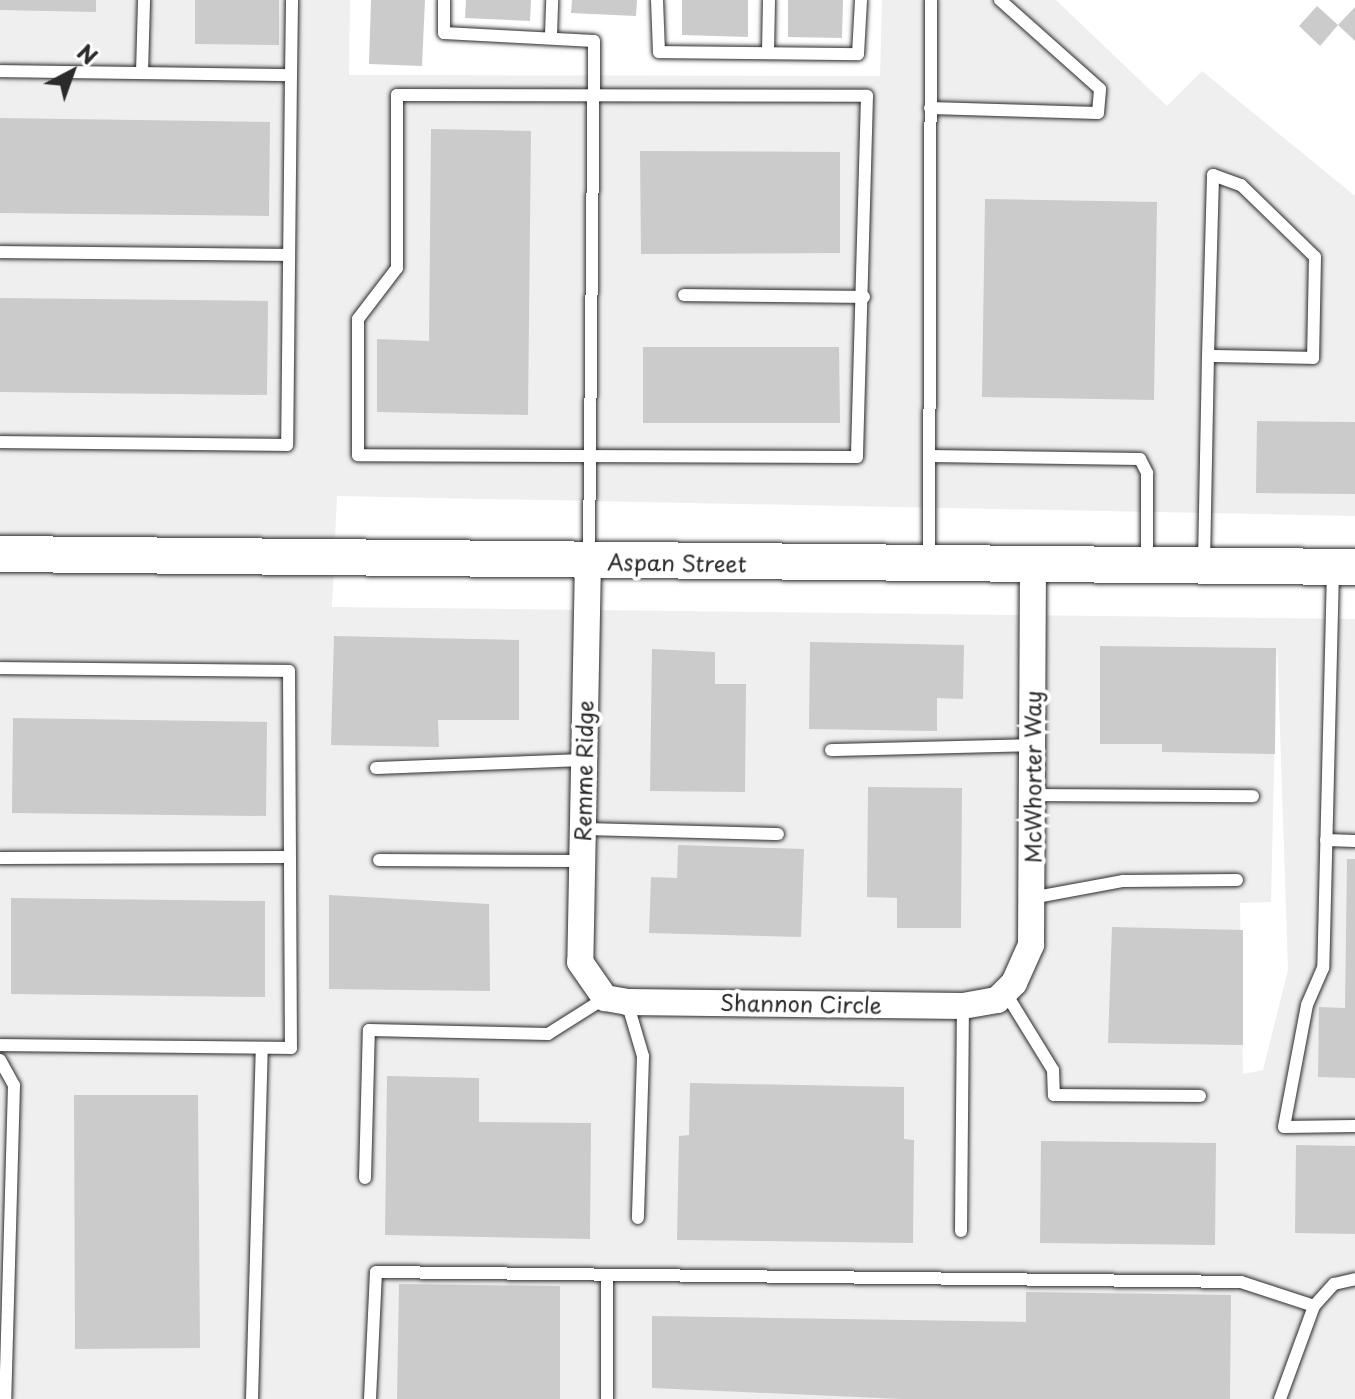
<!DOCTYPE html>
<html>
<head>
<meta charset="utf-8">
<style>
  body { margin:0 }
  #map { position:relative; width:1355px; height:1399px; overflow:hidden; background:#fff; font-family:"Playpen Sans",sans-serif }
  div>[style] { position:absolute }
  .built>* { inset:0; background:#efefef }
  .building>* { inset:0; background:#cbcbcb }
  .roads { filter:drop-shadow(0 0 2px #2b2b2b) drop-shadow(0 0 2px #2b2b2b) }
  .lane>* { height:12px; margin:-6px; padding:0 6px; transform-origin:6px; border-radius:6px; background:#fff }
  .street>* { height:26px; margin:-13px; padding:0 13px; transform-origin:13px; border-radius:13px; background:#fff }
  .secondary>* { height:36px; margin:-18px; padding:0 18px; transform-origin:18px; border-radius:18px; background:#fff }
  span { translate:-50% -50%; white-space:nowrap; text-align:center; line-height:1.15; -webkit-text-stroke:8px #fff; paint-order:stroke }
  .street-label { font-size:22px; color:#2b2b2b }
  .north { position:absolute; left:32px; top:32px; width:80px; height:80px; -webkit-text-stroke:6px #fff; paint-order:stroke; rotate:41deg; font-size:22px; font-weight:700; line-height:32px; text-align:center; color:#2b2b2b }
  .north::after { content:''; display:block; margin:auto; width:28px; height:36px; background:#2b2b2b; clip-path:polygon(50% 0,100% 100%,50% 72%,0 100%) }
</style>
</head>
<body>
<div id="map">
  <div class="built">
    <i style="clip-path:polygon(evenodd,0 0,350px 0,349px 75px,880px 76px,882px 0,1056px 0,1167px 106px,1202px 71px,1355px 196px,1355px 516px,337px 496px,332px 607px,1355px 619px,1355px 1399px,0 1399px,0 0,1277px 640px,1288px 970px,1263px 1070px,1243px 1074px,1240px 903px,1271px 902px,1277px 640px)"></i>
  </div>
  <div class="building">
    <i style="clip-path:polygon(0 0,96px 0,96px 12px,0 10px)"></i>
    <i style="clip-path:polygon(195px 0,279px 0,279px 45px,195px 44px)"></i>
    <i style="clip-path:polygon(371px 0,425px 0,422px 66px,369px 64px)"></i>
    <i style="clip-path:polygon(466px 0,531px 0,530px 21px,465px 18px)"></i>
    <i style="clip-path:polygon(572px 0,637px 0,636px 16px,571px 13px)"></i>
    <i style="clip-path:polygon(682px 0,748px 0,748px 37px,682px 35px)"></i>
    <i style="clip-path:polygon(788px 0,843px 0,842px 38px,788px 37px)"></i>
    <i style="clip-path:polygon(1317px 6px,1338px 25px,1320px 46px,1299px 26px)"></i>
    <i style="clip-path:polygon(1355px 7px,1355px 41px,1338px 25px)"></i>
    <i style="clip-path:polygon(0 118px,270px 122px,269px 216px,0 213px)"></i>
    <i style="clip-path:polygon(431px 129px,531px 131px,528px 415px,377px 412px,377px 339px,429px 341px)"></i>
    <i style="clip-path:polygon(640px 151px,840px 152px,840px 253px,641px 254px)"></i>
    <i style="clip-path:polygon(985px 199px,1157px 202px,1154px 400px,982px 397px)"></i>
    <i style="clip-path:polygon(0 298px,268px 301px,267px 395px,0 392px)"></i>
    <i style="clip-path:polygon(643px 347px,839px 347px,840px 423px,643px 423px)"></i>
    <i style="clip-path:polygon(1257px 421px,1355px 422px,1355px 494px,1256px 493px)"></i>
    <i style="clip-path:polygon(334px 636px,519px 640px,519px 720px,438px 720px,439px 747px,331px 745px)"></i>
    <i style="clip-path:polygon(810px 642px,964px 645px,963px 699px,937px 698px,937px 731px,809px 729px)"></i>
    <i style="clip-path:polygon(1100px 646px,1276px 648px,1275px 754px,1162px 752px,1162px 744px,1100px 744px)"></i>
    <i style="clip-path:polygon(652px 649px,715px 652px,715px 684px,746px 684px,745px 792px,650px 791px)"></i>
    <i style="clip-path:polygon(13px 718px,267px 722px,266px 816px,12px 813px)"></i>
    <i style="clip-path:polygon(868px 787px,962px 788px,961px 928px,897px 928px,897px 898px,867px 897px)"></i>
    <i style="clip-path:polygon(678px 845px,804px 849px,801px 937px,649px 933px,651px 877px,677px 878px)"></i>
    <i style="clip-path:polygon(1347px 859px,1355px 859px,1355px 1078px,1318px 1077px,1319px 1007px,1345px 1008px)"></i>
    <i style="clip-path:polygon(329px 895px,489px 904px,490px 991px,329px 989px)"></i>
    <i style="clip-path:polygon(11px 898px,265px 901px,265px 997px,11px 994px)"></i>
    <i style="clip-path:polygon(1112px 927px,1243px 930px,1243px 1045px,1108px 1043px)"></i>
    <i style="clip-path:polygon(387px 1076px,479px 1078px,479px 1122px,591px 1123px,590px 1239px,385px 1235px)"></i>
    <i style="clip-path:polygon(690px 1083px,904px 1087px,904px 1139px,914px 1140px,913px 1243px,677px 1240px,679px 1136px,689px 1135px)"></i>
    <i style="clip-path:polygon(74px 1095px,198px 1095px,200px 1348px,75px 1349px)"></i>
    <i style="clip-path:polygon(1041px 1141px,1216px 1143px,1215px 1245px,1040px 1243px)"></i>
    <i style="clip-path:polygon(1296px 1145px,1355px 1146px,1355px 1234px,1295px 1233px)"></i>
    <i style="clip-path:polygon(399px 1284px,560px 1286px,560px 1399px,397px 1399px)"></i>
    <i style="clip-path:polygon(1026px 1292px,1231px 1295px,1230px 1399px,902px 1399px,652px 1388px,652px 1316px,1026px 1322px)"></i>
  </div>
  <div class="roads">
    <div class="lane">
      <i style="left:444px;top:0;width:33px;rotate:90deg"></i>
      <i style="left:444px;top:33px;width:150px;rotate:3.1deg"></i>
      <i style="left:594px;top:41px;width:516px;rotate:90.56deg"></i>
      <i style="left:657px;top:0;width:52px;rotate:87.8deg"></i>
      <i style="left:659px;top:52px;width:199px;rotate:0.6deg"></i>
      <i style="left:858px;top:54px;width:54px;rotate:-86.8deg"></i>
      <i style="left:551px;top:35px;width:35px;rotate:-88deg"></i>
      <i style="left:768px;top:52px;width:52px;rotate:-88.9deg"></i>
      <i style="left:0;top:71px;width:291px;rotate:0.8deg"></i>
      <i style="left:291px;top:75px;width:370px;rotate:90.6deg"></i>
      <i style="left:287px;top:445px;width:287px;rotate:-179.4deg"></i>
      <i style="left:142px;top:73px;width:73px;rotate:-88.4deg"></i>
      <i style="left:291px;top:75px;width:75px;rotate:-89.2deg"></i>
      <i style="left:397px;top:95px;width:470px;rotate:0.1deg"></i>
      <i style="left:867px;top:96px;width:361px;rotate:91.6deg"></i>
      <i style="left:857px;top:457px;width:499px;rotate:-179.8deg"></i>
      <i style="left:358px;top:455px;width:136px;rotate:-90deg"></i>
      <i style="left:358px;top:319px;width:64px;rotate:-52.6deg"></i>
      <i style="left:397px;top:268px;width:173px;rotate:-90deg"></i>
      <i style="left:930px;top:108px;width:168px;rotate:1.7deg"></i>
      <i style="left:1098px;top:113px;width:24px;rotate:-85deg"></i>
      <i style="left:1100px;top:89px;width:134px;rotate:-138.3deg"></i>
      <i style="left:0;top:252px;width:289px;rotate:0.6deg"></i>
      <i style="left:684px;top:295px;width:180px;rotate:0.6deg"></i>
      <i style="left:929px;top:456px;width:211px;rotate:0.8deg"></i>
      <i style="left:1140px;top:459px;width:16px;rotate:63deg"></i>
      <i style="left:1147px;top:473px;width:90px;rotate:90deg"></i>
      <i style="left:929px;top:559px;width:559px;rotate:-89.8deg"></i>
      <i style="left:1204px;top:563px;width:207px;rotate:-88.9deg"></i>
      <i style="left:1208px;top:356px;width:181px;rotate:-88.4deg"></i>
      <i style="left:1213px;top:175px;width:30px;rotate:20deg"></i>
      <i style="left:1241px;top:185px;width:103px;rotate:44.2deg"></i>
      <i style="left:1315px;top:257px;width:101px;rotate:91.1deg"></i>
      <i style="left:1313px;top:358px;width:105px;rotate:-178.9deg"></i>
      <i style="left:1333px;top:570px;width:398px;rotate:91.4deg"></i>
      <i style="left:1323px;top:968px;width:40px;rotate:113.4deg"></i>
      <i style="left:1307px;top:1005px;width:124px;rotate:100.7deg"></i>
      <i style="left:1284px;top:1127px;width:71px;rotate:-0.8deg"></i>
      <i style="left:0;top:668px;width:289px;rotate:0.6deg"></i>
      <i style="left:289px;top:671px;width:377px;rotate:89.7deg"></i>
      <i style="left:291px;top:1048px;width:291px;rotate:-179.4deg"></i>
      <i style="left:831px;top:750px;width:201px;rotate:-1.4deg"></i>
      <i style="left:376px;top:768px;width:207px;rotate:-2.2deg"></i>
      <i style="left:1032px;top:795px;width:221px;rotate:0.3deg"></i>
      <i style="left:582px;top:829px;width:196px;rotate:1.5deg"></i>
      <i style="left:1326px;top:840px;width:29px;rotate:2deg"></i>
      <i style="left:0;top:858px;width:290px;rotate:-0.2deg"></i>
      <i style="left:379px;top:860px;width:202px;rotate:0.3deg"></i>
      <i style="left:1031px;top:898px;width:94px;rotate:-10.5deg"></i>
      <i style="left:1123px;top:881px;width:114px;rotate:-0.5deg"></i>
      <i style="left:1005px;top:992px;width:92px;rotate:58.4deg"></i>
      <i style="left:1053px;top:1070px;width:25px;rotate:88deg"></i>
      <i style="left:1054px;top:1095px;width:146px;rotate:0.4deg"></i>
      <i style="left:627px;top:1002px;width:56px;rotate:73.5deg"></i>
      <i style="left:643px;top:1056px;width:162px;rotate:91.8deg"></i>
      <i style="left:0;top:1060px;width:29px;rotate:61deg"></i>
      <i style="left:14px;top:1085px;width:314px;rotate:91.6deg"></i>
      <i style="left:365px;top:1178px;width:148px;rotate:-88.5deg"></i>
      <i style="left:369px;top:1030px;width:179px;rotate:1.3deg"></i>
      <i style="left:548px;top:1034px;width:67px;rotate:-32.3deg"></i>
      <i style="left:961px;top:1231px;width:225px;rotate:-89.5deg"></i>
      <i style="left:607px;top:1275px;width:124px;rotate:90deg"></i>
      <i style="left:252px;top:1399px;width:351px;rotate:-88.4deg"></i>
      <i style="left:370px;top:1399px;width:127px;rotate:-87.3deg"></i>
      <i style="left:376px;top:1272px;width:865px;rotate:0.66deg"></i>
      <i style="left:1241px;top:1282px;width:77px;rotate:18.2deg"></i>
      <i style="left:1280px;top:1399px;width:99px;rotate:-69.9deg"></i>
      <i style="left:1314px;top:1306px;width:30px;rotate:-48deg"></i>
      <i style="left:1334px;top:1284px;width:22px;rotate:-13deg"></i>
    </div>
    <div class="street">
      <i style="left:588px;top:561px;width:401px;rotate:91.1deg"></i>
      <i style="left:580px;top:962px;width:44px;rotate:55.2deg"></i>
      <i style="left:605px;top:998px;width:22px;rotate:10deg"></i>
      <i style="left:627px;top:1002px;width:336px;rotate:0.7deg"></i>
      <i style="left:963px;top:1006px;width:35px;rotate:-10deg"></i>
      <i style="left:997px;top:1000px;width:24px;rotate:-45deg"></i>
      <i style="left:1014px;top:983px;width:42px;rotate:-65.9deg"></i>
      <i style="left:1031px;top:945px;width:377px;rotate:-89.7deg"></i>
    </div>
    <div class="secondary">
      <i style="left:0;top:554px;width:1355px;rotate:0.55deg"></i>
    </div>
  </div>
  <div class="street-label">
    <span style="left:677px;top:562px;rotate:1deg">Aspan Street</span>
    <span style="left:583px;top:771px;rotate:-89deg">Remme Ridge</span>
    <span style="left:1032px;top:777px;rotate:-90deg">McWhorter Way</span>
    <span style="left:801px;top:1003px;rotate:1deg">Shannon Circle</span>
  </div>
  <div class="north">N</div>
</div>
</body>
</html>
